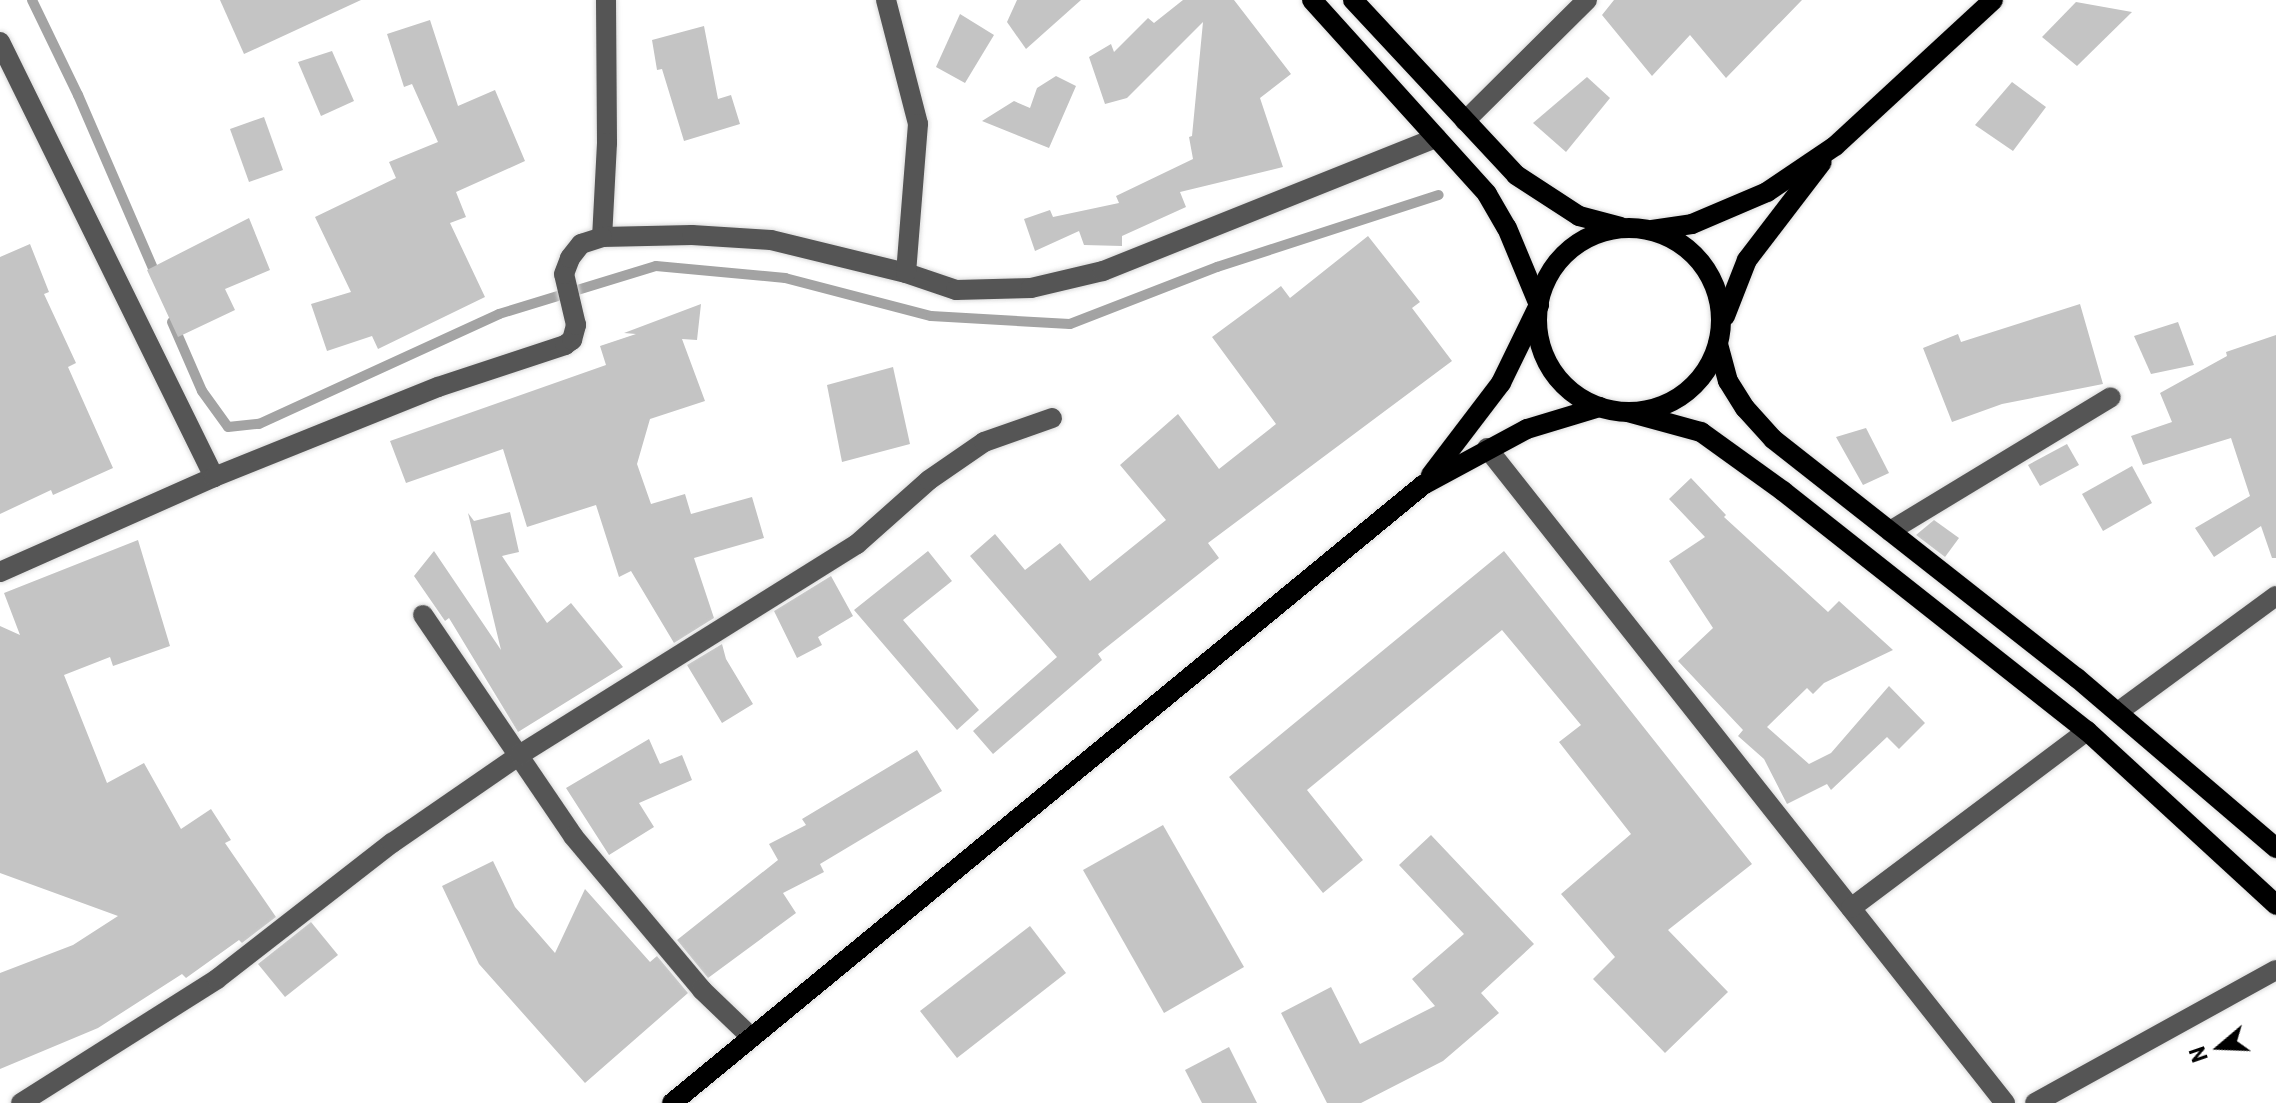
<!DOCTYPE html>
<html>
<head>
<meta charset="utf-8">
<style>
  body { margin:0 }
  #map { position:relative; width:2276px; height:1103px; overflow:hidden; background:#fff; font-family:Barlow,sans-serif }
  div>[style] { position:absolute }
  .stream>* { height:10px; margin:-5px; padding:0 5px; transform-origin:5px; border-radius:5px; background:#a3a3a3 }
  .building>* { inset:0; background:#c4c4c4 }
  .roads { filter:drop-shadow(0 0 2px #dbdbdb) drop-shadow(0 0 2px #dbdbdb) }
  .minor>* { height:20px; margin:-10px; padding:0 10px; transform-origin:10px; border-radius:10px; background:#555 }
  .major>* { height:20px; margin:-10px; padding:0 10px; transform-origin:10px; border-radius:10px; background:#000 }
  .major>.ring { margin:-10px; padding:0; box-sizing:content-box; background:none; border:20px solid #000; border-radius:50% }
  span { translate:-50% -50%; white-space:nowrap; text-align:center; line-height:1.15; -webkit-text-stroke:6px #fff; paint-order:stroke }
  .north { position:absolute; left:2180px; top:1007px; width:80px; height:80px; -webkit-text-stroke:6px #fff; paint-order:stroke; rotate:251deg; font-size:22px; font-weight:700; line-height:32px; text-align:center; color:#000 }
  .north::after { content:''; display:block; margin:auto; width:28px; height:36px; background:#000; clip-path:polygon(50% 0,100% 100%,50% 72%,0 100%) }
</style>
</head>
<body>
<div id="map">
  <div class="stream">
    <i style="left:32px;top:0;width:106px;rotate:64.2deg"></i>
    <i style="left:78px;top:95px;width:202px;rotate:66.6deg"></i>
    <i style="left:172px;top:322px;width:75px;rotate:66.5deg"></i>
    <i style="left:202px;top:391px;width:44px;rotate:54.2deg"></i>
    <i style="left:228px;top:427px;width:31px;rotate:-6deg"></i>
    <i style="left:259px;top:424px;width:264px;rotate:-24.6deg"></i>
    <i style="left:499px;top:314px;width:164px;rotate:-17deg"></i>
    <i style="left:656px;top:266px;width:130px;rotate:5.3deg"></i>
    <i style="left:785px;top:278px;width:151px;rotate:14.6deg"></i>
    <i style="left:931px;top:316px;width:139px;rotate:3.3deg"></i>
    <i style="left:1070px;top:324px;width:158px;rotate:-21.2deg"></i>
    <i style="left:1217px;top:267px;width:233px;rotate:-18deg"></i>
  </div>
  <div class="building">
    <i style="clip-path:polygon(220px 0,361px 0,244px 54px)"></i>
    <i style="clip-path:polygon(1017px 0,1081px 0,1026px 49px,1007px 22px)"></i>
    <i style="clip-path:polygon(1183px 0,1234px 0,1291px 74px,1260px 98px,1283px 167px,1180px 192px,1186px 207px,1122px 236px,1122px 246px,1084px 245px,1079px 231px,1035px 251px,1024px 219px,1050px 210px,1053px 217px,1119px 203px,1116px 196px,1193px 159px,1189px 137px,1192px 136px,1203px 22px,1127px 98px,1105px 104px,1089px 57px,1111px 44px,1114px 52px,1148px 18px,1154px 23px)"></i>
    <i style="clip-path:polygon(1614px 0,1802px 0,1726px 78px,1690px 35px,1652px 76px,1602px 15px)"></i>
    <i style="clip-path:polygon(2076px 2px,2132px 12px,2077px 66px,2042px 37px)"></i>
    <i style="clip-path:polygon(960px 14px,994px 35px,965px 83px,936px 67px)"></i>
    <i style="clip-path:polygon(430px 20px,458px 106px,495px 90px,525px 161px,456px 192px,466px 217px,450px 223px,485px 297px,378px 349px,372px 336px,327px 351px,311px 304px,351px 292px,315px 217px,396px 178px,389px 162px,438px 142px,412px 84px,404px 87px,387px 34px)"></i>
    <i style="clip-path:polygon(704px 26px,718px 99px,731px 95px,740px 124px,684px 141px,662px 69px,657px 70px,652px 40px)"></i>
    <i style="clip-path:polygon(332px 51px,354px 101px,321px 116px,298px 62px)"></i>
    <i style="clip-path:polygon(1056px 76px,1076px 86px,1049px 148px,982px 121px,1014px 101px,1030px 108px,1037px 88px)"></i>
    <i style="clip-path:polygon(1587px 77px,1610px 98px,1566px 152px,1533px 123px)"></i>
    <i style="clip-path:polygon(2012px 82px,2046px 107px,2013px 151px,1975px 125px)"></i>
    <i style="clip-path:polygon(264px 117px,283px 170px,249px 182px,230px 129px)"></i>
    <i style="clip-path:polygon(249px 218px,270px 270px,225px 289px,235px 310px,178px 337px,147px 270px)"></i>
    <i style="clip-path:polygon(1368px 236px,1420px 302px,1412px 308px,1452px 361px,1208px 543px,1219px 558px,1098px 654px,1102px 660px,993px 754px,973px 731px,1057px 657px,970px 556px,995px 534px,1025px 570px,1060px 543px,1090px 581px,1166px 520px,1120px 465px,1178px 414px,1219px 469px,1276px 424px,1212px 337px,1281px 286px,1290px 298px)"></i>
    <i style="clip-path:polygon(30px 244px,49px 292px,44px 294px,76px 363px,68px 367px,113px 468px,53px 495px,51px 490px,0 514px,0 257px)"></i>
    <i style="clip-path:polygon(701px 304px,697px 340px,682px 339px,705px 401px,650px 419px,637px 464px,651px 504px,685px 494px,691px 514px,752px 497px,764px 538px,694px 558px,714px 618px,674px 643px,631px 571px,619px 577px,596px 505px,527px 527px,503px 449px,406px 483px,390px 441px,606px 365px,600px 346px,636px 334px,624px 333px)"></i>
    <i style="clip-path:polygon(2080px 304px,2103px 384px,2002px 404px,1952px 422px,1923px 348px,1958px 334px,1961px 342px)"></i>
    <i style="clip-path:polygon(2178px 322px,2194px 365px,2151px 374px,2134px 336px)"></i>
    <i style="clip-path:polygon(2276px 335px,2276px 558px,2272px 558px,2261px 526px,2214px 557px,2195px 528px,2250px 496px,2231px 438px,2143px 465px,2131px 436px,2172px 422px,2160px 393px,2227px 356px,2226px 352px)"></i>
    <i style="clip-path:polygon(893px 367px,910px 444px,842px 462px,827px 385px)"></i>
    <i style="clip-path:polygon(1866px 428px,1889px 473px,1863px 485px,1836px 437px)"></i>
    <i style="clip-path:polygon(2067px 444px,2079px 465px,2040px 486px,2028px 465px)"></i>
    <i style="clip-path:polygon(2132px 466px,2152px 503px,2103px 531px,2082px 494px)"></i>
    <i style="clip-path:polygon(1691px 478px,1726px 515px,1724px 517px,1828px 612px,1839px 601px,1893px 650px,1824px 683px,1813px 694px,1807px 688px,1767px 727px,1809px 764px,1831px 753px,1889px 686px,1925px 723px,1899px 749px,1887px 737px,1831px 790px,1827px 784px,1787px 804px,1764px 759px,1738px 736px,1743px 730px,1678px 661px,1713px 628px,1669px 561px,1705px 537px,1669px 499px)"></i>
    <i style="clip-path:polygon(510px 512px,519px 552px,502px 556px,547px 623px,571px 603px,623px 667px,518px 732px,449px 618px,445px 621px,414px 576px,434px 551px,501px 650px,468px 513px,474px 521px)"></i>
    <i style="clip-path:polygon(1934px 520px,1959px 538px,1945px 557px,1916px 535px)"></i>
    <i style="clip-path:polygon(138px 540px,170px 646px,113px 666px,110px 657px,64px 675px,107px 783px,144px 763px,181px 829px,211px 809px,231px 840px,225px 843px,276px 917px,242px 943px,239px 940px,186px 978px,182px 974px,98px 1028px,0 1069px,0 973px,73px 945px,118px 916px,0 873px,0 626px,20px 635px,4px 593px)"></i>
    <i style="clip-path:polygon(928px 551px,952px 581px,903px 620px,979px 710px,957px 730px,854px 610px)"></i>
    <i style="clip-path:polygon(1504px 551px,1752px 864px,1668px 930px,1728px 992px,1665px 1053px,1593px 979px,1615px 957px,1561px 894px,1631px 834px,1559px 742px,1581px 725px,1502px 630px,1307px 790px,1363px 860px,1323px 893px,1229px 777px)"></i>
    <i style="clip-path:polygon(831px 576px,853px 616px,818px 637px,822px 645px,797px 658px,774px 611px)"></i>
    <i style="clip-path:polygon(722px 644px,726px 659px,753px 704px,722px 723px,687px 665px)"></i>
    <i style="clip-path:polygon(649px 739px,660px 764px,682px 755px,692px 780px,639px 803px,654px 827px,609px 855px,566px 788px)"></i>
    <i style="clip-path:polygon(917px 750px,942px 791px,820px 864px,824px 872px,783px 893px,796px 913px,708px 978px,677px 940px,778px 860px,769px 844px,806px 825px,802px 819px)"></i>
    <i style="clip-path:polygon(1163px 825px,1244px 967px,1164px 1013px,1083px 870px)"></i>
    <i style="clip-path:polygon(1431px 835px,1534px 944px,1481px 993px,1499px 1013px,1443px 1061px,1361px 1103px,1327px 1103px,1281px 1013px,1331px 987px,1360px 1044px,1435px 1006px,1412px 979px,1464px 934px,1399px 865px)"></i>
    <i style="clip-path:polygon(493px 861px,515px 907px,555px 953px,585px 889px,650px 962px,657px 956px,688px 993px,585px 1083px,479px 964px,442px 886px)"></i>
    <i style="clip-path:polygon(311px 922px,338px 955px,285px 997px,258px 964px)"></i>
    <i style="clip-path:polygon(1030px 926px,1066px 973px,957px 1058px,920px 1011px)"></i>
    <i style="clip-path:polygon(1229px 1047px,1257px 1103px,1202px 1103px,1185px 1070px)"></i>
  </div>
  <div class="roads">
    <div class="minor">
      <i style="left:606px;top:0;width:143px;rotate:89.6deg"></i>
      <i style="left:607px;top:143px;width:94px;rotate:93deg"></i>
      <i style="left:602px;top:237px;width:90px;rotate:-1.3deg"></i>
      <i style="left:692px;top:235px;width:79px;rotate:3.6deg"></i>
      <i style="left:771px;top:240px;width:139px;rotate:13.7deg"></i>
      <i style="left:906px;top:273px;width:53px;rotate:18.8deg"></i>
      <i style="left:956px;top:290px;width:75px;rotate:-1.5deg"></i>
      <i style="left:1031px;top:288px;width:74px;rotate:-13.3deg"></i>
      <i style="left:1103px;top:271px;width:359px;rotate:-21.8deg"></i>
      <i style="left:886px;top:0;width:128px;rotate:75.5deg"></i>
      <i style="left:918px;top:124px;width:149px;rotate:94.6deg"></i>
      <i style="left:0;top:42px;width:485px;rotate:63.8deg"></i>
      <i style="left:1465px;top:121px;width:172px;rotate:-44.8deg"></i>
      <i style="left:1487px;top:448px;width:835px;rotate:51.66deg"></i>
      <i style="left:1890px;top:531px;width:258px;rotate:-31.2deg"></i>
      <i style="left:0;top:572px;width:234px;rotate:-23.9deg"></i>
      <i style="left:214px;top:477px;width:241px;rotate:-21.9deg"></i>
      <i style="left:438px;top:387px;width:134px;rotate:-18.3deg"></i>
      <i style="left:565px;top:345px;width:9px;rotate:-36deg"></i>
      <i style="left:572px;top:340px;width:16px;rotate:-75deg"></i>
      <i style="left:576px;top:325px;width:52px;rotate:-103.2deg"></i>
      <i style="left:564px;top:274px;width:17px;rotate:-69deg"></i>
      <i style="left:570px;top:258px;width:18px;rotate:-52deg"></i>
      <i style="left:581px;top:244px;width:22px;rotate:-18deg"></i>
      <i style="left:423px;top:615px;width:267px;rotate:55.8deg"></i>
      <i style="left:573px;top:836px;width:201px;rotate:50deg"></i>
      <i style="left:702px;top:990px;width:68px;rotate:43.8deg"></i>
      <i style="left:2118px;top:712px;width:196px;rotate:-36.3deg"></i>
      <i style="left:1851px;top:908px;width:295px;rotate:-36.9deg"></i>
      <i style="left:21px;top:1103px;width:232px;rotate:-32.3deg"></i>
      <i style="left:217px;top:979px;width:222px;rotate:-37.9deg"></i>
      <i style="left:392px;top:843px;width:157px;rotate:-34.6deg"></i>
      <i style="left:521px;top:754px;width:396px;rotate:-32deg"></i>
      <i style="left:857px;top:544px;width:96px;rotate:-41.6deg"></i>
      <i style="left:929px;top:480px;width:67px;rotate:-34.6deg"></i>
      <i style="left:984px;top:442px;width:72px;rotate:-19.4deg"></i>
      <i style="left:2035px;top:1103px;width:275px;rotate:-28.9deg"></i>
    </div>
    <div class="major">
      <i style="left:1312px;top:0;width:261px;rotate:47.9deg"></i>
      <i style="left:1487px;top:194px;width:39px;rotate:60deg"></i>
      <i style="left:1507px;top:228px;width:83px;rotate:67.4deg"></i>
      <i style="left:1539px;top:305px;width:87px;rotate:116deg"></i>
      <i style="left:1501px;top:383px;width:116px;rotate:127.3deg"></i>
      <i style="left:1353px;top:0;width:239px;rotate:47deg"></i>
      <i style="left:1516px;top:175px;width:75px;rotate:33.1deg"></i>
      <i style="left:1579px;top:216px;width:43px;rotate:14.7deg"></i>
      <i class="ring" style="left:1537px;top:228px;width:164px;height:164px"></i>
      <i style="left:1652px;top:230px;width:40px;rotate:-8.5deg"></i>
      <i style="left:1692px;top:224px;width:82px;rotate:-23.1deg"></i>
      <i style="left:1767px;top:192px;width:82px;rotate:-34.1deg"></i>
      <i style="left:1835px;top:146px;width:215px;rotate:-42.7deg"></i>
      <i style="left:1725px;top:316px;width:60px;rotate:-68.6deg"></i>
      <i style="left:1747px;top:260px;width:123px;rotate:-52.6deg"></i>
      <i style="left:1718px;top:344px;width:38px;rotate:75deg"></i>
      <i style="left:1728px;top:381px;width:32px;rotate:58deg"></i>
      <i style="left:1745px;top:408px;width:42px;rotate:47.9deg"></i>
      <i style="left:1773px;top:439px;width:387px;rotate:38.2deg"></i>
      <i style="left:2077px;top:678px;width:262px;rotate:40.5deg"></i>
      <i style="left:1628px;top:412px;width:76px;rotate:15.3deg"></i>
      <i style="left:1701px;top:432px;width:101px;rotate:35.7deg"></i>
      <i style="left:1783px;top:491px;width:387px;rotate:38.3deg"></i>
      <i style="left:2087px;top:731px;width:257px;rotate:42.6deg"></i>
      <i style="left:672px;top:1103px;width:973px;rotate:-39.45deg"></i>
      <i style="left:1423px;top:485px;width:118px;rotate:-28.3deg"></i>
      <i style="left:1527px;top:429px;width:76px;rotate:-16.8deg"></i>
    </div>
  </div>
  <div class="north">N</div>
</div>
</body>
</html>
